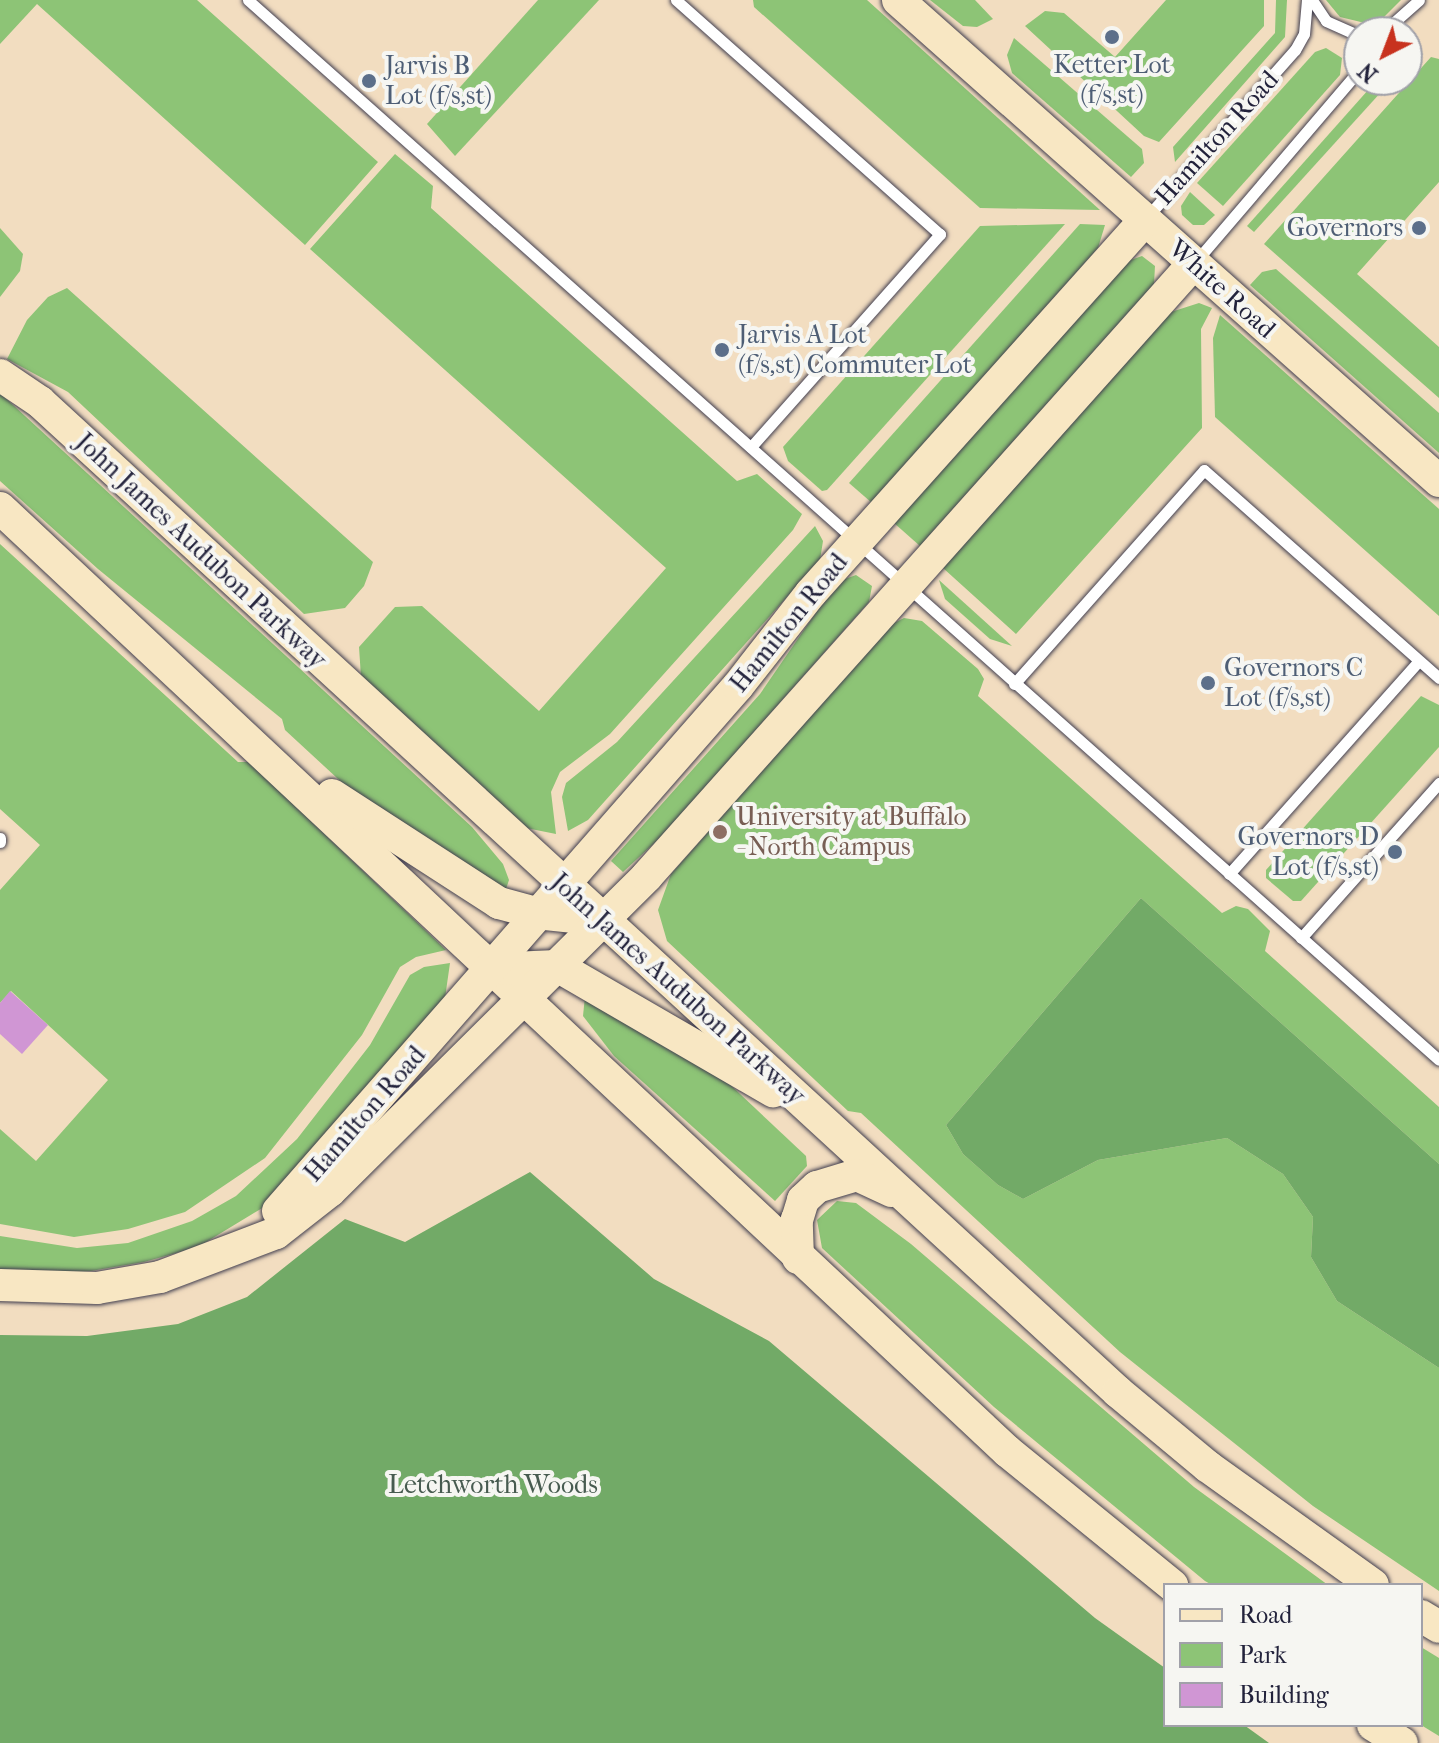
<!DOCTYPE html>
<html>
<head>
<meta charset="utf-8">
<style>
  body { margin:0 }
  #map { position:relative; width:1439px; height:1743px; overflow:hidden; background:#f2ddc0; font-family:"IM FELL French Canon",serif }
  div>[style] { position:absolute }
  .green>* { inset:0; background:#8dc476 }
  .forest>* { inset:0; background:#72aa67 }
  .building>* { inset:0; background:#d096d4 }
  .roads { filter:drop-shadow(0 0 2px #413e4f) drop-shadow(0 0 2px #413e4f) }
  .lane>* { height:11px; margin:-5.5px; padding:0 5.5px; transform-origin:5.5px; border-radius:5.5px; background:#fff }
  .secondary>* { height:32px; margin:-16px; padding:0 16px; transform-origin:16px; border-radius:16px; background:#f8e7c3 }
  .dots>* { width:22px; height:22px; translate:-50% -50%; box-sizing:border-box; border:4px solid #f6f6f2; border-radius:50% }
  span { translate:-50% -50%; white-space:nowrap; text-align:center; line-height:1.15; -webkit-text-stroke:8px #f6f6f2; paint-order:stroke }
  .service-label { font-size:26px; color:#4e5e75 }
  .left { translate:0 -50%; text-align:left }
  .right { translate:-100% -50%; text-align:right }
  .street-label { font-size:26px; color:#22223b }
  .education-label { font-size:26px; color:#785e54 }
  .park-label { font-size:26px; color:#475b50 }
  .legend { position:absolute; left:1163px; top:1583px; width:260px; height:144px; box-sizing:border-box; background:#f6f6f2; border:2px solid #a1a1a9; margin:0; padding:10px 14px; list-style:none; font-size:24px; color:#22223b }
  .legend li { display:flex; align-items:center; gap:16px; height:40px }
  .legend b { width:40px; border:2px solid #a1a1a9 }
  .north { position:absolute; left:1343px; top:16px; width:80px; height:80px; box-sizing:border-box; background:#f6f6f2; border:2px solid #a1a1a9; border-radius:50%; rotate:222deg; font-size:22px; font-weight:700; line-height:32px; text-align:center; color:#22223b }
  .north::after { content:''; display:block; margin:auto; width:28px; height:36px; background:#c8321e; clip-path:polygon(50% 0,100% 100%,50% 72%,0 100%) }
</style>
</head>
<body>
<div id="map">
  <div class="green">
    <i style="clip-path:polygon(0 0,197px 0,378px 162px,305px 245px,37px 4px,0 44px)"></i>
    <i style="clip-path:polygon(538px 0,599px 0,455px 156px,427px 124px)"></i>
    <i style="clip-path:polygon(753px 0,867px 0,1100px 210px,980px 208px,754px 7px)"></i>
    <i style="clip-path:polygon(930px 0,975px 0,993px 19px,977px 27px,963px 26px)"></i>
    <i style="clip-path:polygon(1166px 0,1264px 0,1264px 26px,1159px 142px,1144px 136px,1025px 26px,1045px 11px,1064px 13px,1115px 57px)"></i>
    <i style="clip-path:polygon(1276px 0,1287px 0,1285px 37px,1175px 162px,1173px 147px,1275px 33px)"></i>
    <i style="clip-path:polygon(1326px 0,1401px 0,1384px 17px,1365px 23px,1340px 17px)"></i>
    <i style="clip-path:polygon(1014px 38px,1142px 149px,1144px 163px,1131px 177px,1012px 73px,1007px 55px)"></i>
    <i style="clip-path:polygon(1326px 48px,1342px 58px,1340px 75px,1223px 206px,1197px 183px,1315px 52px)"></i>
    <i style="clip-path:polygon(1431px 57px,1439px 59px,1439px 182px,1357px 274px,1439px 347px,1439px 398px,1264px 244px)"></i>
    <i style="clip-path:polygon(1377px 80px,1392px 80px,1254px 232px,1247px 226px)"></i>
    <i style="clip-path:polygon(395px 154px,433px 186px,431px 208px,737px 481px,757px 474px,802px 514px,793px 530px,610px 734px,560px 772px,551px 792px,556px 834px,526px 828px,361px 677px,359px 647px,395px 607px,422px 606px,539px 711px,666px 568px,310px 249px)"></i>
    <i style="clip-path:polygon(1190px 192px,1215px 215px,1204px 225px,1193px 225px,1182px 215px,1181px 206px)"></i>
    <i style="clip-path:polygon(1065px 224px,827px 490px,822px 491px,788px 461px,783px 447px,980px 226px)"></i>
    <i style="clip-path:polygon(1080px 224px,1105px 225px,1098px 248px,872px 503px,849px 483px)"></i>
    <i style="clip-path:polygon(0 228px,23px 254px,20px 271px,0 297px)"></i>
    <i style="clip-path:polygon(1142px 256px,1155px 266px,1154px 284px,920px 546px,894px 523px,1128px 261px)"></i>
    <i style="clip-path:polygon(1276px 269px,1439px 413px,1439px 453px,1250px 285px,1262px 272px)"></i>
    <i style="clip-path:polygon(67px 288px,373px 562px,364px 586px,345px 608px,304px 614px,68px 392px,7px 359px,27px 320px,48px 297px)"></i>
    <i style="clip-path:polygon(1199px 303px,1212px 308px,1201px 329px,1202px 428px,1016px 634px,943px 568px,1171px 312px)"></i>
    <i style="clip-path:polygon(1220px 315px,1439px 509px,1439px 616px,1215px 417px,1213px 338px)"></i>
    <i style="clip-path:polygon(0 393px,472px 827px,503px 864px,509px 880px,506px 889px,363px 802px,285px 730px,282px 719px,98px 569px,0 481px)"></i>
    <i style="clip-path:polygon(815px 526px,823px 541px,820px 560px,588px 820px,568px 831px,562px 797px,566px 783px,617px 742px)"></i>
    <i style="clip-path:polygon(0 544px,238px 762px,249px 762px,446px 950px,416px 957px,400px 967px,362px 1035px,265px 1158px,185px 1212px,128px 1229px,74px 1237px,0 1224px,0 1129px,36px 1161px,108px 1080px,11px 991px,0 1003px,0 890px,40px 845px,0 809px)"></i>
    <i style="clip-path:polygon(856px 575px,872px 586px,869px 602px,662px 836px,623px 872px,611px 861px,760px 694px,817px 611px,845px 579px)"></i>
    <i style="clip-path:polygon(939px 580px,1012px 646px,990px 639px,945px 599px)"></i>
    <i style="clip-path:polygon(904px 618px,922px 621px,978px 669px,984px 679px,978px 696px,1222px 913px,1236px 906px,1248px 909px,1270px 931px,1265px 951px,1439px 1107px,1439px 1164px,1141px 898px,946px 1125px,963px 1154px,998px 1185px,1023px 1199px,1098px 1160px,1227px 1138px,1283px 1174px,1313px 1217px,1311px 1257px,1337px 1301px,1439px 1368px,1439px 1591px,1313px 1506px,1120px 1352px,861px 1113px,848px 1111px,667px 941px,658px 910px,671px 874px,892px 624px)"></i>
    <i style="clip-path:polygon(1421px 696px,1439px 705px,1439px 747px,1301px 901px,1293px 901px,1266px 878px,1266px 870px)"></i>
    <i style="clip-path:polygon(450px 963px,445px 998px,269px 1204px,198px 1247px,144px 1262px,73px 1274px,0 1270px,0 1236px,77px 1248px,128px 1243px,192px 1221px,236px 1196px,297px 1139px,370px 1045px,410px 975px,424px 967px)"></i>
    <i style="clip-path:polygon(585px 996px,706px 1062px,806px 1156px,807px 1166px,775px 1201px,614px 1056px,583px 1016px)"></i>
    <i style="clip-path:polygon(837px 1201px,856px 1203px,911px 1244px,1194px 1487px,1328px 1585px,1212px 1585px,1205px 1581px,994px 1407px,822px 1248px,817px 1220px)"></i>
    <i style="clip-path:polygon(1421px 1647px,1439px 1658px,1439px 1736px,1421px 1725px)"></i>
  </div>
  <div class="forest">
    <i style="clip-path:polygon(1141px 898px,1439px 1164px,1439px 1368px,1337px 1301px,1311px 1257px,1313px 1217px,1283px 1174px,1227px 1138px,1098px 1160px,1023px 1199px,998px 1185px,963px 1154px,946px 1125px)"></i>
    <i style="clip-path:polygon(530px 1172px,654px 1279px,769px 1341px,1095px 1618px,1165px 1668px,1165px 1725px,1244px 1725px,1269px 1743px,0 1743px,0 1335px,87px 1336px,178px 1324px,247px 1297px,345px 1219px,405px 1242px)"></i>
  </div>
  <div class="building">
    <i style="clip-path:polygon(10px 991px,48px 1025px,22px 1054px,0 1034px,0 1003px)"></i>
  </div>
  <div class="roads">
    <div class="lane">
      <i style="left:248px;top:0;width:1594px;rotate:41.67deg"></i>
      <i style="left:676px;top:0;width:353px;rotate:41.6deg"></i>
      <i style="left:940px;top:234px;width:285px;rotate:131.6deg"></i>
      <i style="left:1312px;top:0;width:25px;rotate:56deg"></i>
      <i style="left:1326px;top:21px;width:36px;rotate:24deg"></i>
      <i style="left:1383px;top:32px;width:48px;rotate:-41.6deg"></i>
      <i style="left:1147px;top:217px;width:223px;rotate:-48.5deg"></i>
      <i style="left:1295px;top:50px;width:18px;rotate:-61deg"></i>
      <i style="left:1304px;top:34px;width:34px;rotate:-85deg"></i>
      <i style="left:1197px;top:260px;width:250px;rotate:-49.5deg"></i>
      <i style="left:1014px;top:684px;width:286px;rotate:-48.4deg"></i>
      <i style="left:1204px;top:470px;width:314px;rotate:41.5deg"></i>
      <i style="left:0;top:838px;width:4px;rotate:90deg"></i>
      <i style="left:1229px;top:874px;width:285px;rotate:-48.3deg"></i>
      <i style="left:1301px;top:938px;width:208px;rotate:-48.3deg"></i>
    </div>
    <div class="secondary">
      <i style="left:898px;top:0;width:724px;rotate:41.64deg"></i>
      <i style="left:0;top:375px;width:48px;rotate:34deg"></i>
      <i style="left:40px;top:402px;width:1464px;rotate:42.56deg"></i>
      <i style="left:1118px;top:1392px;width:116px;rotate:39.7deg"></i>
      <i style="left:1207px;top:1466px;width:204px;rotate:35.6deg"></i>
      <i style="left:0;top:508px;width:1380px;rotate:43.12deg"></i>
      <i style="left:1007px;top:1451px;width:213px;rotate:39.1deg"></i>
      <i style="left:332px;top:795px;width:199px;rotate:32.9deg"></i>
      <i style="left:499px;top:903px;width:38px;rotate:15deg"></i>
      <i style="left:536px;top:913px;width:67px;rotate:6deg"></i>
      <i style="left:489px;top:969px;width:68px;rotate:-2.5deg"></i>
      <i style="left:557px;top:966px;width:250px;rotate:30.1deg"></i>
      <i style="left:278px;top:1211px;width:698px;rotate:-48.78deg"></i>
      <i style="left:738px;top:686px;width:118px;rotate:-51.9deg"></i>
      <i style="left:811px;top:593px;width:501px;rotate:-48.16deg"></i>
      <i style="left:798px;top:1258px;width:38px;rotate:-92deg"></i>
      <i style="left:797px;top:1220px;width:21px;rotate:-73deg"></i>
      <i style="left:803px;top:1200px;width:19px;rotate:-43deg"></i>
      <i style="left:817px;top:1187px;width:42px;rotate:-16.7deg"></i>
      <i style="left:857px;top:1175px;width:38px;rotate:25deg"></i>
      <i style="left:0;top:1285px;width:97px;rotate:1.8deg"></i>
      <i style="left:97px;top:1288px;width:64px;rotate:-9.9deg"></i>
      <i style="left:160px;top:1277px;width:124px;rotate:-20.8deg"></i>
      <i style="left:276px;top:1233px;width:68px;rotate:-37.9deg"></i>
      <i style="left:330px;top:1191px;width:447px;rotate:-44.8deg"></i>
      <i style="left:647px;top:876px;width:822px;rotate:-48.26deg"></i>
      <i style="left:1421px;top:1616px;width:21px;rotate:31deg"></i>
      <i style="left:1373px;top:1725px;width:34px;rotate:32deg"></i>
    </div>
  </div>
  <div class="dots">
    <i style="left:1112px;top:37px;background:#5c6f8a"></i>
    <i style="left:369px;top:81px;background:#5c6f8a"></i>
    <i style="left:1419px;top:228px;background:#5c6f8a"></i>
    <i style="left:722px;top:350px;background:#5c6f8a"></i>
    <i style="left:1208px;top:683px;background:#5c6f8a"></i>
    <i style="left:720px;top:832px;background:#8d6e63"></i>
    <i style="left:1395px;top:852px;background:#5c6f8a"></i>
  </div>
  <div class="service-label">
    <span style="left:1112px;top:80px">Ketter Lot<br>(f/s,st)</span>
    <span class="left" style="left:385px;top:81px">Jarvis B<br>Lot (f/s,st)</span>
    <span class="right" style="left:1403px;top:228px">Governors</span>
    <span class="left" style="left:738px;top:350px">Jarvis A Lot<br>(f/s,st) Commuter Lot</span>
    <span class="left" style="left:1224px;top:683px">Governors C<br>Lot (f/s,st)</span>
    <span class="right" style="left:1379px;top:852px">Governors D<br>Lot (f/s,st)</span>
  </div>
  <div class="street-label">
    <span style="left:1217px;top:138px;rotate:-48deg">Hamilton Road</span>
    <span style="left:1222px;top:289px;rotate:42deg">White Road</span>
    <span style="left:201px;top:551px;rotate:43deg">John James Audubon Parkway</span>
    <span style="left:789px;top:623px;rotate:-51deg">Hamilton Road</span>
    <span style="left:678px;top:989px;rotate:42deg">John James Audubon Parkway</span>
    <span style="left:365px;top:1114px;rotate:-49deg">Hamilton Road</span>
  </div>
  <div class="education-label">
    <span class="left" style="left:736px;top:832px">University at Buffalo<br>- North Campus</span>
  </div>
  <div class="park-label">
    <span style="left:493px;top:1485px">Letchworth Woods</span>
  </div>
  <ul class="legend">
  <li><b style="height:10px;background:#f8e7c3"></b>Road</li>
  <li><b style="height:22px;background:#8dc476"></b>Park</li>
  <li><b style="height:22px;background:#d096d4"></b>Building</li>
  </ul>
  <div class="north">N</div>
</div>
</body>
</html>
